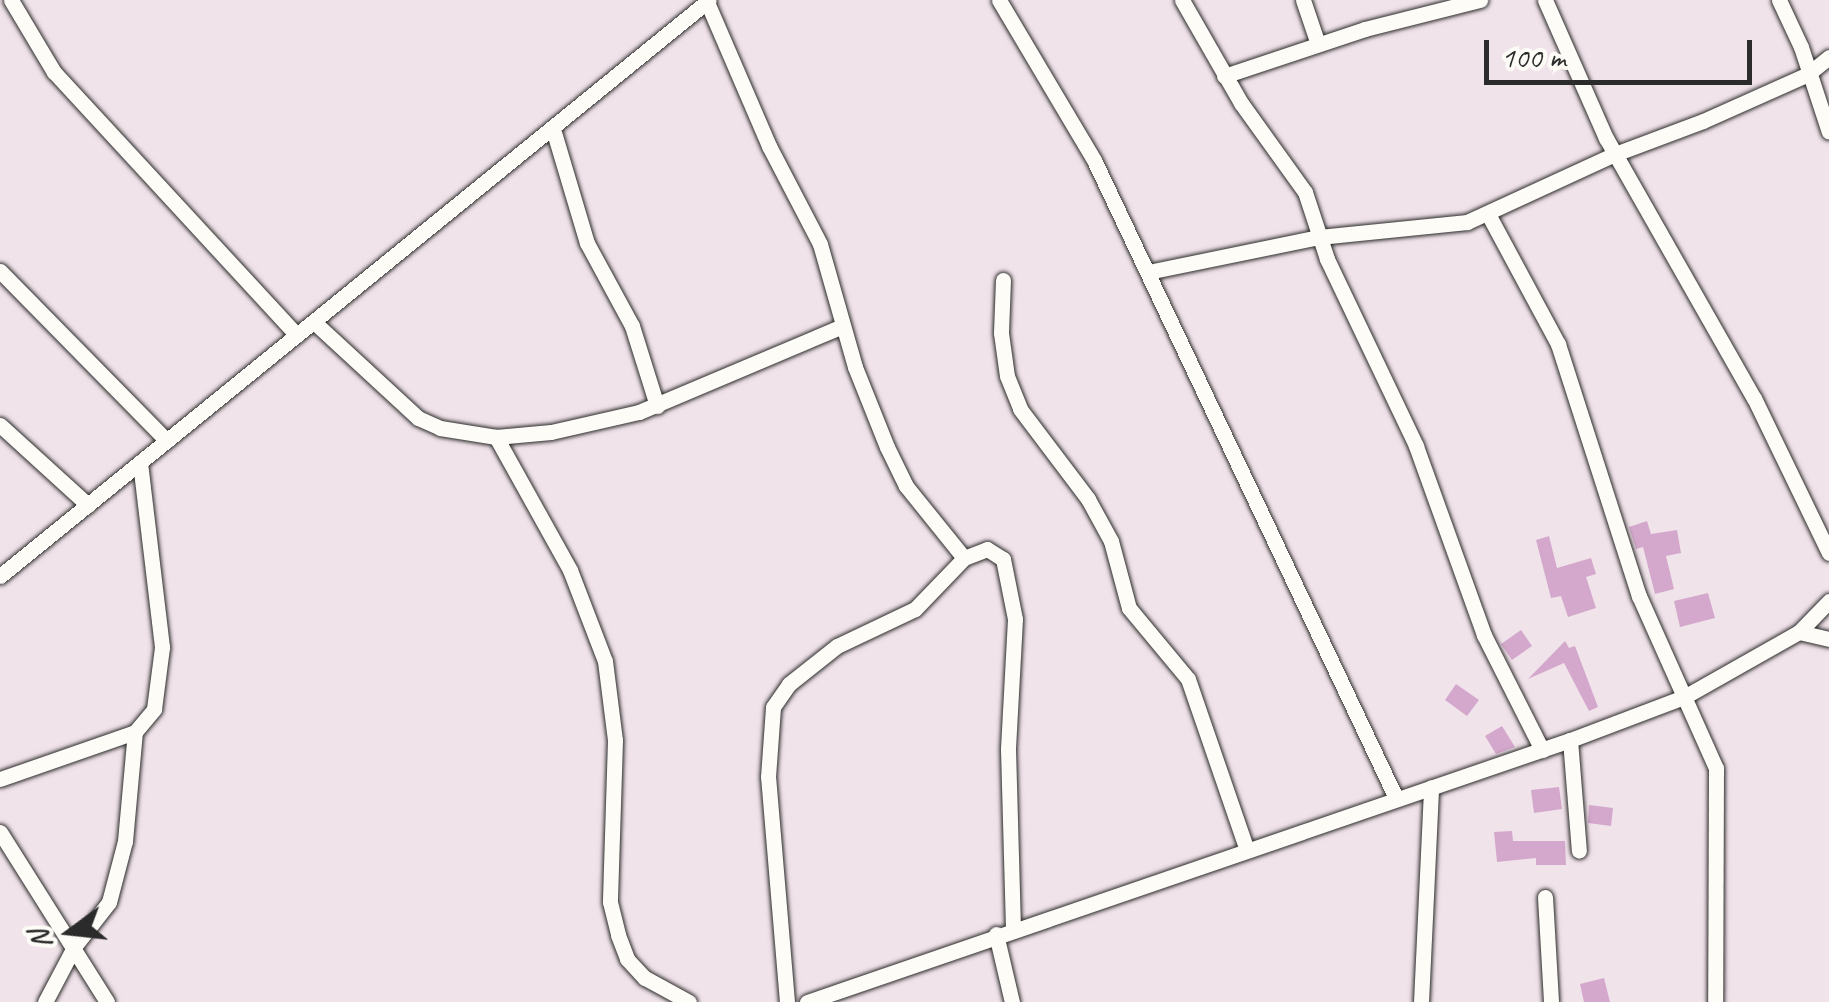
<!DOCTYPE html>
<html>
<head>
<meta charset="utf-8">
<style>
  body { margin:0 }
  #map { position:relative; width:1829px; height:1002px; overflow:hidden; background:#f1e3ea; font-family:Caveat,sans-serif }
  div>[style] { position:absolute }
  .building>* { inset:0; background:#d4a8cc }
  .roads { filter:drop-shadow(0 0 2px #2b2b2b) drop-shadow(0 0 2px #2b2b2b) }
  .minor>* { height:15px; margin:-7.5px; padding:0 7.5px; transform-origin:7.5px; border-radius:7.5px; background:#fdfcf7 }
  span { translate:-50% -50%; white-space:nowrap; text-align:center; line-height:1.15; -webkit-text-stroke:10px #fdfcf7; paint-order:stroke }
  .north { position:absolute; left:20px; top:882px; width:100px; height:100px; -webkit-text-stroke:8px #fdfcf7; paint-order:stroke; rotate:255deg; font-size:28px; font-weight:700; line-height:40px; text-align:center; color:#2b2b2b }
  .north::after { content:''; display:block; margin:auto; width:35px; height:45px; background:#2b2b2b; clip-path:polygon(50% 0,100% 100%,50% 72%,0 100%) }
  .scale { position:absolute; left:1484px; top:40px; width:268px; height:45px; box-sizing:border-box; border:5px solid #2b2b2b; border-top:0; padding-left:12px; font-size:30px; line-height:35px; white-space:nowrap; color:#2b2b2b; -webkit-text-stroke:8px #fdfcf7; paint-order:stroke }
</style>
</head>
<body>
<div id="map">
  <div class="building">
    <i style="clip-path:polygon(1647px 521px,1651px 534px,1677px 530px,1681px 553px,1666px 556px,1674px 589px,1655px 594px,1643px 547px,1636px 549px,1629px 527px)"></i>
    <i style="clip-path:polygon(1549px 536px,1557px 568px,1591px 558px,1596px 574px,1586px 577px,1596px 608px,1568px 617px,1561px 596px,1551px 598px,1536px 540px)"></i>
    <i style="clip-path:polygon(1708px 593px,1715px 618px,1680px 627px,1674px 601px)"></i>
    <i style="clip-path:polygon(1521px 630px,1532px 646px,1512px 660px,1501px 644px)"></i>
    <i style="clip-path:polygon(1565px 641px,1569px 648px,1575px 646px,1598px 707px,1589px 711px,1564px 663px,1528px 679px)"></i>
    <i style="clip-path:polygon(1456px 684px,1479px 700px,1467px 716px,1445px 700px)"></i>
    <i style="clip-path:polygon(1502px 726px,1515px 747px,1496px 754px,1485px 736px)"></i>
    <i style="clip-path:polygon(1559px 787px,1562px 809px,1534px 813px,1531px 790px)"></i>
    <i style="clip-path:polygon(1589px 805px,1613px 808px,1611px 826px,1588px 823px)"></i>
    <i style="clip-path:polygon(1512px 831px,1513px 841px,1565px 841px,1566px 865px,1536px 865px,1536px 858px,1497px 862px,1494px 832px)"></i>
    <i style="clip-path:polygon(1604px 978px,1610px 1002px,1584px 1002px,1580px 984px)"></i>
  </div>
  <div class="roads">
    <div class="minor">
      <i style="left:11px;top:0;width:84px;rotate:59.2deg"></i>
      <i style="left:54px;top:72px;width:358px;rotate:47.3deg"></i>
      <i style="left:999px;top:0;width:186px;rotate:59.3deg"></i>
      <i style="left:1094px;top:160px;width:706px;rotate:64.67deg"></i>
      <i style="left:1182px;top:0;width:119px;rotate:60.2deg"></i>
      <i style="left:1241px;top:103px;width:110px;rotate:54.3deg"></i>
      <i style="left:1305px;top:192px;width:71px;rotate:71.8deg"></i>
      <i style="left:1327px;top:259px;width:207px;rotate:64.5deg"></i>
      <i style="left:1416px;top:446px;width:201px;rotate:70.2deg"></i>
      <i style="left:1484px;top:635px;width:129px;rotate:63.2deg"></i>
      <i style="left:1303px;top:0;width:46px;rotate:71.2deg"></i>
      <i style="left:1545px;top:0;width:151px;rotate:66.2deg"></i>
      <i style="left:1606px;top:138px;width:299px;rotate:60.4deg"></i>
      <i style="left:1754px;top:398px;width:172px;rotate:64.2deg"></i>
      <i style="left:1779px;top:0;width:52px;rotate:64.9deg"></i>
      <i style="left:1801px;top:47px;width:89px;rotate:71.8deg"></i>
      <i style="left:707px;top:2px;width:157px;rotate:66.7deg"></i>
      <i style="left:769px;top:146px;width:110px;rotate:62.5deg"></i>
      <i style="left:820px;top:244px;width:128px;rotate:74.1deg"></i>
      <i style="left:855px;top:367px;width:86px;rotate:68.2deg"></i>
      <i style="left:887px;top:447px;width:43px;rotate:64deg"></i>
      <i style="left:906px;top:486px;width:92px;rotate:51.1deg"></i>
      <i style="left:1224px;top:76px;width:149px;rotate:-18.4deg"></i>
      <i style="left:1365px;top:29px;width:119px;rotate:-14.2deg"></i>
      <i style="left:553px;top:129px;width:119px;rotate:73.4deg"></i>
      <i style="left:587px;top:243px;width:94px;rotate:61.5deg"></i>
      <i style="left:632px;top:326px;width:84px;rotate:72.6deg"></i>
      <i style="left:1488px;top:214px;width:148px;rotate:61.7deg"></i>
      <i style="left:1558px;top:344px;width:265px;rotate:72.2deg"></i>
      <i style="left:1639px;top:596px;width:188px;rotate:65.9deg"></i>
      <i style="left:1716px;top:768px;width:234px;rotate:90.2deg"></i>
      <i style="left:0;top:271px;width:238px;rotate:45.5deg"></i>
      <i style="left:1148px;top:272px;width:175px;rotate:-11.6deg"></i>
      <i style="left:1319px;top:237px;width:149px;rotate:-5.8deg"></i>
      <i style="left:1467px;top:222px;width:163px;rotate:-24.7deg"></i>
      <i style="left:1615px;top:154px;width:94px;rotate:-20.6deg"></i>
      <i style="left:1703px;top:121px;width:115px;rotate:-24.1deg"></i>
      <i style="left:1808px;top:74px;width:27px;rotate:-39deg"></i>
      <i style="left:1003px;top:280px;width:53px;rotate:92.2deg"></i>
      <i style="left:1001px;top:333px;width:43px;rotate:82.1deg"></i>
      <i style="left:1007px;top:376px;width:35px;rotate:68deg"></i>
      <i style="left:1020px;top:409px;width:113px;rotate:52.9deg"></i>
      <i style="left:1088px;top:499px;width:48px;rotate:61.3deg"></i>
      <i style="left:1111px;top:541px;width:69px;rotate:75deg"></i>
      <i style="left:1129px;top:608px;width:92px;rotate:50.3deg"></i>
      <i style="left:1188px;top:679px;width:181px;rotate:71deg"></i>
      <i style="left:314px;top:322px;width:142px;rotate:42.7deg"></i>
      <i style="left:418px;top:418px;width:24px;rotate:24deg"></i>
      <i style="left:440px;top:428px;width:57px;rotate:9.1deg"></i>
      <i style="left:496px;top:437px;width:55px;rotate:-5.2deg"></i>
      <i style="left:551px;top:432px;width:90px;rotate:-12.8deg"></i>
      <i style="left:639px;top:412px;width:221px;rotate:-22.9deg"></i>
      <i style="left:0;top:425px;width:119px;rotate:42.3deg"></i>
      <i style="left:496px;top:437px;width:152px;rotate:60.9deg"></i>
      <i style="left:570px;top:570px;width:97px;rotate:69deg"></i>
      <i style="left:605px;top:661px;width:80px;rotate:82.8deg"></i>
      <i style="left:615px;top:740px;width:162px;rotate:91.8deg"></i>
      <i style="left:610px;top:902px;width:34px;rotate:76deg"></i>
      <i style="left:618px;top:935px;width:26px;rotate:69deg"></i>
      <i style="left:627px;top:959px;width:26px;rotate:47deg"></i>
      <i style="left:645px;top:978px;width:50px;rotate:28.6deg"></i>
      <i style="left:0;top:576px;width:913px;rotate:-39.09deg"></i>
      <i style="left:1799px;top:632px;width:43px;rotate:-45.9deg"></i>
      <i style="left:1570px;top:740px;width:111px;rotate:85.4deg"></i>
      <i style="left:0;top:779px;width:143px;rotate:-19.2deg"></i>
      <i style="left:135px;top:732px;width:30px;rotate:-50deg"></i>
      <i style="left:154px;top:709px;width:63px;rotate:-82.6deg"></i>
      <i style="left:162px;top:647px;width:186px;rotate:-96.8deg"></i>
      <i style="left:0;top:832px;width:201px;rotate:57.8deg"></i>
      <i style="left:1545px;top:897px;width:105px;rotate:86.7deg"></i>
      <i style="left:996px;top:934px;width:70px;rotate:76.8deg"></i>
      <i style="left:45px;top:1002px;width:62px;rotate:-62.2deg"></i>
      <i style="left:74px;top:947px;width:57px;rotate:-52.1deg"></i>
      <i style="left:109px;top:902px;width:63px;rotate:-75.3deg"></i>
      <i style="left:125px;top:841px;width:109px;rotate:-84.8deg"></i>
      <i style="left:787px;top:1002px;width:226px;rotate:-94.8deg"></i>
      <i style="left:768px;top:777px;width:70px;rotate:-85.9deg"></i>
      <i style="left:773px;top:707px;width:28px;rotate:-55deg"></i>
      <i style="left:789px;top:684px;width:61px;rotate:-38.4deg"></i>
      <i style="left:837px;top:646px;width:86px;rotate:-25.4deg"></i>
      <i style="left:915px;top:609px;width:71px;rotate:-46.1deg"></i>
      <i style="left:964px;top:558px;width:25px;rotate:-21deg"></i>
      <i style="left:987px;top:549px;width:19px;rotate:32deg"></i>
      <i style="left:1003px;top:559px;width:61px;rotate:78.7deg"></i>
      <i style="left:1015px;top:619px;width:130px;rotate:93.1deg"></i>
      <i style="left:1008px;top:749px;width:179px;rotate:88.4deg"></i>
      <i style="left:807px;top:1002px;width:807px;rotate:-18.95deg"></i>
      <i style="left:1570px;top:740px;width:122px;rotate:-20.7deg"></i>
      <i style="left:1684px;top:697px;width:132px;rotate:-29.5deg"></i>
      <i style="left:1799px;top:632px;width:31px;rotate:13deg"></i>
      <i style="left:1421px;top:1002px;width:215px;rotate:-87.3deg"></i>
    </div>
  </div>
  <div class="north">N</div>
  <div class="scale">100 m</div>
</div>
</body>
</html>
